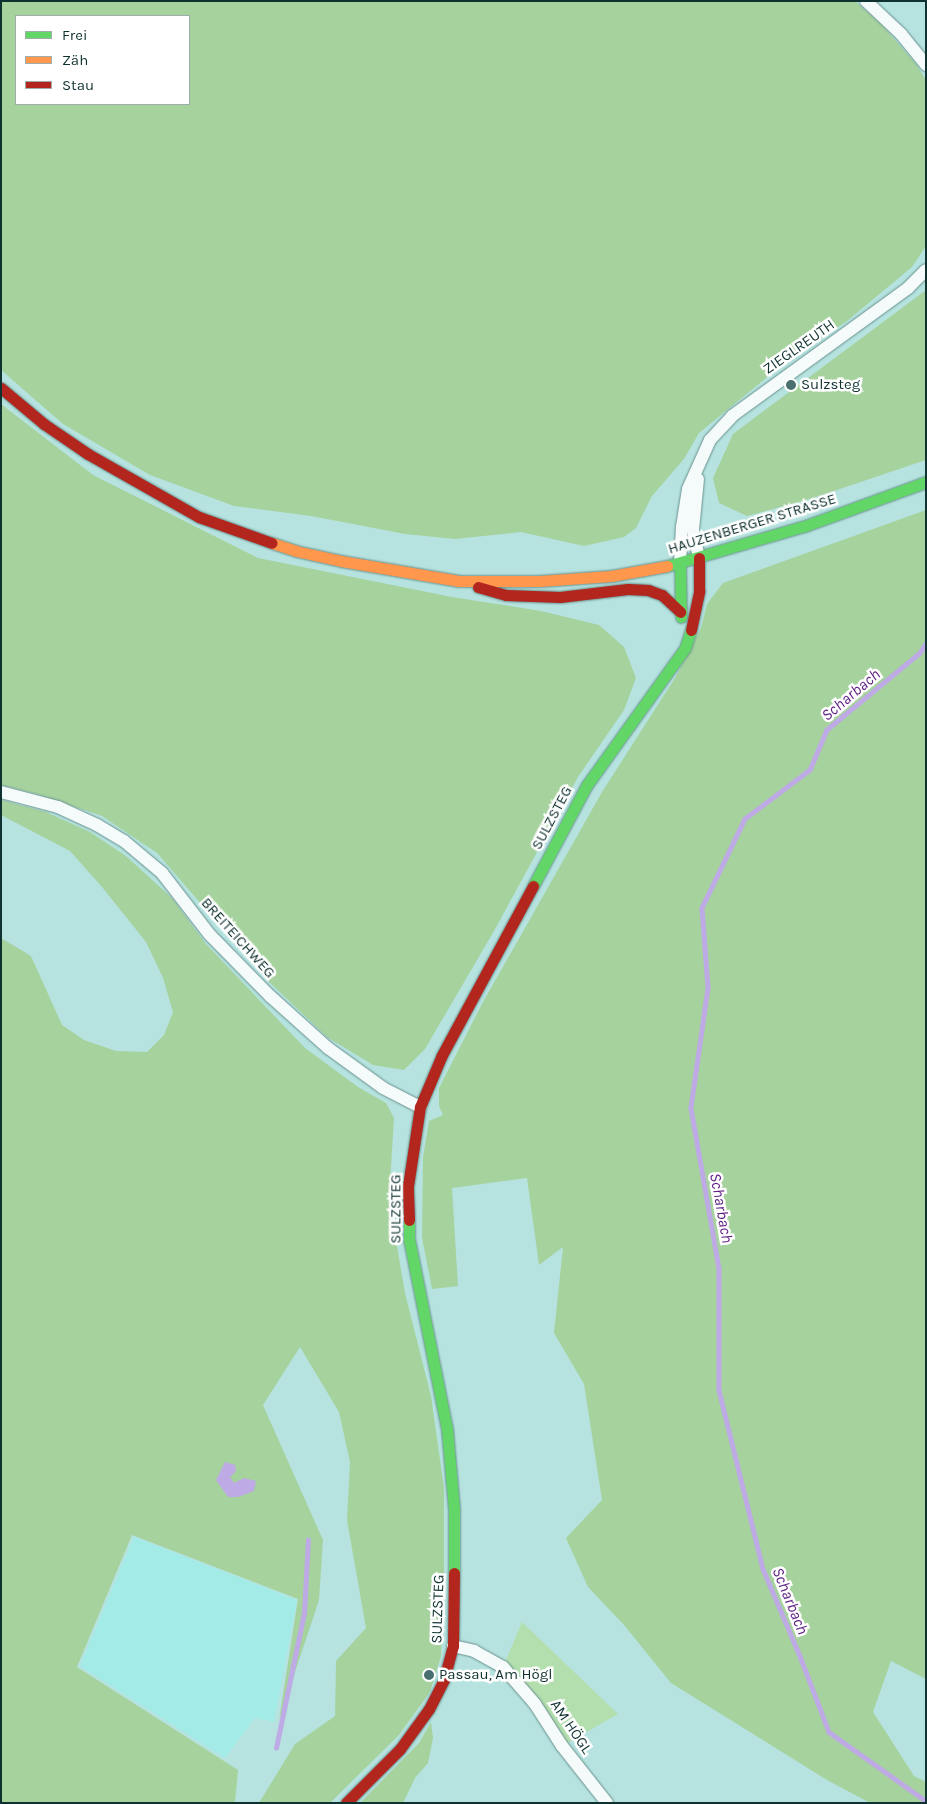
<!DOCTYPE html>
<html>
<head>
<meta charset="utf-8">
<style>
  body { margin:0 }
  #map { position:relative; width:927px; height:1804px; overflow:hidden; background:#b6e3e0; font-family:Karla,sans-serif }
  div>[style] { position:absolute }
  .built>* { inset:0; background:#a3ebe6 }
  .green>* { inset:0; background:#b3dfae }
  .forest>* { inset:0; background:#a6d29e }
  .water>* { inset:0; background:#beaae4 }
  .stream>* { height:4.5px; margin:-2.25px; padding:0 2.25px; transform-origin:2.25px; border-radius:2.25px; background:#beaae4 }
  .roads { filter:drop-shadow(0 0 1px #6b928f) drop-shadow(0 0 1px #6b928f) }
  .street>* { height:12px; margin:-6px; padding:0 6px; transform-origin:6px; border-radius:6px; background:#f4fbfa }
  .fast>* { height:11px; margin:-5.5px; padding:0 5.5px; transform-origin:5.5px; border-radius:5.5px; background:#63d668 }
  .slow>* { height:11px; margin:-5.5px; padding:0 5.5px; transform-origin:5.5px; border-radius:5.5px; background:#ff974d }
  .jam>* { height:11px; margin:-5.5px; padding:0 5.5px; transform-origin:5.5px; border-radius:5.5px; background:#b3261e }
  .dots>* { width:14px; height:14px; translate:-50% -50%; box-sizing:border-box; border:2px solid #fff; border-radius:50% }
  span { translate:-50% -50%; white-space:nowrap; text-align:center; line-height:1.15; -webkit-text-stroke:5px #fff; paint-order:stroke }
  .street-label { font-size:15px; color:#0f3230 }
  .poi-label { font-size:15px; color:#0f3230 }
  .left { translate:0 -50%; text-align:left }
  .water-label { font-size:16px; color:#5e1f82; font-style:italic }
  .frame { position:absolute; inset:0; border:2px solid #0f3230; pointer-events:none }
  .legend { position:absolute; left:15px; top:15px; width:175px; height:90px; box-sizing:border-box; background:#fff; border:1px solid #9fadac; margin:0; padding:6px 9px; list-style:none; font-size:15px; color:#0f3230 }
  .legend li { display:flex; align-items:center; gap:10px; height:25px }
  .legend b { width:25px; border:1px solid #9fadac }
</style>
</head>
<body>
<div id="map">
  <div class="built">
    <i style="clip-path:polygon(134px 1537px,297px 1600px,274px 1722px,255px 1718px,225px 1758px,80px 1666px)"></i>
  </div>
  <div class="green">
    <i style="clip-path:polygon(522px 1622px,618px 1714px,562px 1746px,503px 1667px)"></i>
  </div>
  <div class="forest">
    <i style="clip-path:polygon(evenodd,1px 1px,855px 1px,882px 25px,916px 64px,926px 80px,926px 246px,912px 267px,847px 321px,787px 361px,699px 433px,684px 459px,652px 496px,636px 528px,624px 537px,584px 546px,521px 532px,455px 539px,405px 534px,311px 516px,234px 506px,150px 475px,63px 424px,1px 370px,1px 1px,16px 16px,189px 16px,189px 104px,16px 104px,16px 16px)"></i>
    <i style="clip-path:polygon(926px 290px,926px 460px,810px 499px,747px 516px,719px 503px,713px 478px,733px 434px)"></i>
    <i style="clip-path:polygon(1px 404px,93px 475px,258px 558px,452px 597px,541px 611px,599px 625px,624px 647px,636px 678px,624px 710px,578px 777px,494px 931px,425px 1049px,404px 1070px,373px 1065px,327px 1037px,266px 979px,157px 853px,102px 816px,37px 794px,1px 785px)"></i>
    <i style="clip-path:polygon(926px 510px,926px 1679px,891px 1661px,873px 1712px,914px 1776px,926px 1782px,926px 1803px,870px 1803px,827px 1780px,671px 1683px,624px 1625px,588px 1587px,566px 1538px,602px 1500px,584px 1384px,554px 1333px,563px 1247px,539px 1265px,527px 1178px,452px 1188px,458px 1286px,432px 1289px,422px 1238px,423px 1157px,429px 1121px,443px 1115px,439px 1106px,439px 1088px,483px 1002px,602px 792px,675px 678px,701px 628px,707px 604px,723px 583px)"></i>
    <i style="clip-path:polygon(1px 800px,46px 812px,90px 832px,126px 856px,172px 898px,206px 944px,305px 1048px,358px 1087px,386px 1103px,394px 1118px,389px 1200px,405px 1293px,431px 1396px,444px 1488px,444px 1585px,441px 1656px,430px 1692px,399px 1735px,330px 1803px,259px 1803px,295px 1744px,335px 1716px,336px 1661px,366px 1628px,347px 1520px,350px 1462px,339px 1412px,300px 1347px,263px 1405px,323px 1540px,319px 1600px,279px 1720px,298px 1599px,132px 1535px,77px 1667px,238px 1770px,235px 1803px,1px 1803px,1px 938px,31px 956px,62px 1025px,84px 1040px,116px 1051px,147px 1052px,164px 1035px,173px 1012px,163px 978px,146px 942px,102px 887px,70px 851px,1px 815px)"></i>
    <i style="clip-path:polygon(431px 1722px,433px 1738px,428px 1763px,415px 1778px,403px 1803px,360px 1803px,419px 1743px)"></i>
  </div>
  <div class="water">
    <i style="clip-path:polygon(225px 1462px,235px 1465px,236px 1471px,230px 1477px,234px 1483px,244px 1478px,256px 1481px,254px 1491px,238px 1497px,228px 1497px,216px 1480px)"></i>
  </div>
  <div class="stream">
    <i style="left:926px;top:644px;width:11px;rotate:124deg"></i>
    <i style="left:920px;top:653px;width:121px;rotate:140.4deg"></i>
    <i style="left:827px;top:730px;width:43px;rotate:113deg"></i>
    <i style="left:810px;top:770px;width:81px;rotate:143deg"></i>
    <i style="left:745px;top:819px;width:99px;rotate:115.8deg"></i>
    <i style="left:702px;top:908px;width:80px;rotate:85.7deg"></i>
    <i style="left:708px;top:988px;width:121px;rotate:98.1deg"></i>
    <i style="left:691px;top:1108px;width:163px;rotate:80.1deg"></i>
    <i style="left:719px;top:1269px;width:121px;rotate:90deg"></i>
    <i style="left:719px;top:1390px;width:184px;rotate:76.2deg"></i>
    <i style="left:763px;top:1569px;width:95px;rotate:67deg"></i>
    <i style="left:800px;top:1656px;width:81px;rotate:69.1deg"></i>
    <i style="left:829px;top:1732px;width:119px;rotate:35.4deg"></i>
    <i style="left:276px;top:1748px;width:138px;rotate:-78.3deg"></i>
    <i style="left:304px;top:1613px;width:73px;rotate:-86.9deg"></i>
  </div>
  <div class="roads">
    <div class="street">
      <i style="left:866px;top:1px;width:48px;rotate:43.3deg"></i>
      <i style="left:901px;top:34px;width:40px;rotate:51deg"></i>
      <i style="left:698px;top:479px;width:51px;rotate:95.6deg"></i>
      <i style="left:693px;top:530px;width:29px;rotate:78deg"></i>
      <i style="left:680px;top:564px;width:37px;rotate:-87deg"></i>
      <i style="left:682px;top:527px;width:38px;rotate:-81deg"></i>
      <i style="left:688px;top:489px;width:54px;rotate:-65.8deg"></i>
      <i style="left:710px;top:440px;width:33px;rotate:-47deg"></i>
      <i style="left:732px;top:416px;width:218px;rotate:-36deg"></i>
      <i style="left:908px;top:288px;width:25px;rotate:-45deg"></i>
      <i style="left:1px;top:792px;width:59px;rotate:14.7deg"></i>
      <i style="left:58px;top:807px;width:43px;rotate:24.8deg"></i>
      <i style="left:97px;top:825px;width:31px;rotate:31deg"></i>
      <i style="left:124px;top:841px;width:50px;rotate:40.1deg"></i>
      <i style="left:162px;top:873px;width:78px;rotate:52.3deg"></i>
      <i style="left:210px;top:935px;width:86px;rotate:45.5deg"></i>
      <i style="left:270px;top:996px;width:78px;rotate:41.9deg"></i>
      <i style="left:328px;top:1048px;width:68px;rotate:36deg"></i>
      <i style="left:383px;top:1088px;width:42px;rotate:27.2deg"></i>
      <i style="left:453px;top:1646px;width:22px;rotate:13deg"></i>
      <i style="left:474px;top:1651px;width:33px;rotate:29deg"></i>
      <i style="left:503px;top:1667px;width:49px;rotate:49.1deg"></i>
      <i style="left:535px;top:1704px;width:50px;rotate:57.3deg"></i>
      <i style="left:562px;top:1746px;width:73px;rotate:51.7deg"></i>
    </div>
    <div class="fast">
      <i style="left:680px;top:564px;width:53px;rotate:88.9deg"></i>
      <i style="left:667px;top:566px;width:144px;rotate:-16.2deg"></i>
      <i style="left:805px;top:526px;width:129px;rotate:-20deg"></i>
      <i style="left:533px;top:886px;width:115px;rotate:-61.9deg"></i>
      <i style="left:587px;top:785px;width:168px;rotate:-54.4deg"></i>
      <i style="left:685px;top:648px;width:19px;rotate:-72deg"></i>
      <i style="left:409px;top:1220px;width:19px;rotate:90deg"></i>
      <i style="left:409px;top:1239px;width:194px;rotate:78.7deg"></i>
      <i style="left:447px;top:1429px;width:80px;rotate:85deg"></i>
      <i style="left:454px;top:1509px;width:64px;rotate:90deg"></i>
    </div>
    <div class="slow">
      <i style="left:272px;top:543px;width:25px;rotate:18deg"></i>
      <i style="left:296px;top:551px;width:46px;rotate:12.5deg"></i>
      <i style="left:341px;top:561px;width:120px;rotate:9.6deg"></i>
      <i style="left:459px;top:581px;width:80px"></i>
      <i style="left:539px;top:581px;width:72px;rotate:-4deg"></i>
      <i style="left:611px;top:576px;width:57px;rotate:-10.1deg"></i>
    </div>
    <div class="jam">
      <i style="left:1px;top:388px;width:56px;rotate:39.9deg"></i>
      <i style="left:44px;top:424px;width:53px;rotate:34.3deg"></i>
      <i style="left:88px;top:454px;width:128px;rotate:29.6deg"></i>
      <i style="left:199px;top:517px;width:77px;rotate:19.6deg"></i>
      <i style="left:478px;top:587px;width:29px;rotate:16deg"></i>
      <i style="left:506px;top:595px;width:54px;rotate:2.1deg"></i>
      <i style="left:560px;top:597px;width:68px;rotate:-6.7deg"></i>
      <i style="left:628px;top:589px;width:20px;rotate:3deg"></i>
      <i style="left:648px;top:590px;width:15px;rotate:20deg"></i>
      <i style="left:662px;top:595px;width:25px;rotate:43deg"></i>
      <i style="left:691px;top:630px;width:40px;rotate:-78deg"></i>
      <i style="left:699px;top:591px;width:33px;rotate:-90deg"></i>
      <i style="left:409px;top:1220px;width:34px;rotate:-92deg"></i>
      <i style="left:408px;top:1186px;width:80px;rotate:-81.4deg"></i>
      <i style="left:420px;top:1107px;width:56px;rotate:-67.1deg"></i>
      <i style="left:442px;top:1055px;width:192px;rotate:-61.7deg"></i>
      <i style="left:346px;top:1803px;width:76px;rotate:-45deg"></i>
      <i style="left:400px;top:1749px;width:49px;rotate:-54.1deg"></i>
      <i style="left:429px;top:1709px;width:34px;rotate:-63deg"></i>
      <i style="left:444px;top:1679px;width:34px;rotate:-75deg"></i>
      <i style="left:453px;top:1646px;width:73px;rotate:-89.2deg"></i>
    </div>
  </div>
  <div class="dots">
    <i style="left:791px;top:385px;background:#49706e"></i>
    <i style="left:429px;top:1675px;background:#49706e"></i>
  </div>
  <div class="street-label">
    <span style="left:799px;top:347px;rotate:-35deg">ZIEGLREUTH</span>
    <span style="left:752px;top:524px;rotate:-17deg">HAUZENBERGER STRASSE</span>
    <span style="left:552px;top:818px;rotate:-62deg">SULZSTEG</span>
    <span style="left:238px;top:938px;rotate:48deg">BREITEICHWEG</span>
    <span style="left:396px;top:1209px;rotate:-90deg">SULZSTEG</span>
    <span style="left:438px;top:1609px;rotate:-88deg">SULZSTEG</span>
    <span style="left:571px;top:1727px;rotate:56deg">AM HÖGL</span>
  </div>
  <div class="poi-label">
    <span class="left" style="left:801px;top:385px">Sulzsteg</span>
    <span class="left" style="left:439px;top:1675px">Passau, Am Högl</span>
  </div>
  <div class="water-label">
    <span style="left:851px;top:695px;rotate:-40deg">Scharbach</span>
    <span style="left:721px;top:1208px;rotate:80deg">Scharbach</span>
    <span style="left:790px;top:1601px;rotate:68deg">Scharbach</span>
  </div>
  <div class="frame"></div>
  <ul class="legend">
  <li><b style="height:6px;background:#63d668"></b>Frei</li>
  <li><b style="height:6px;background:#ff974d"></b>Zäh</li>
  <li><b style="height:6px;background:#b3261e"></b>Stau</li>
  </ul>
</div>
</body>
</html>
